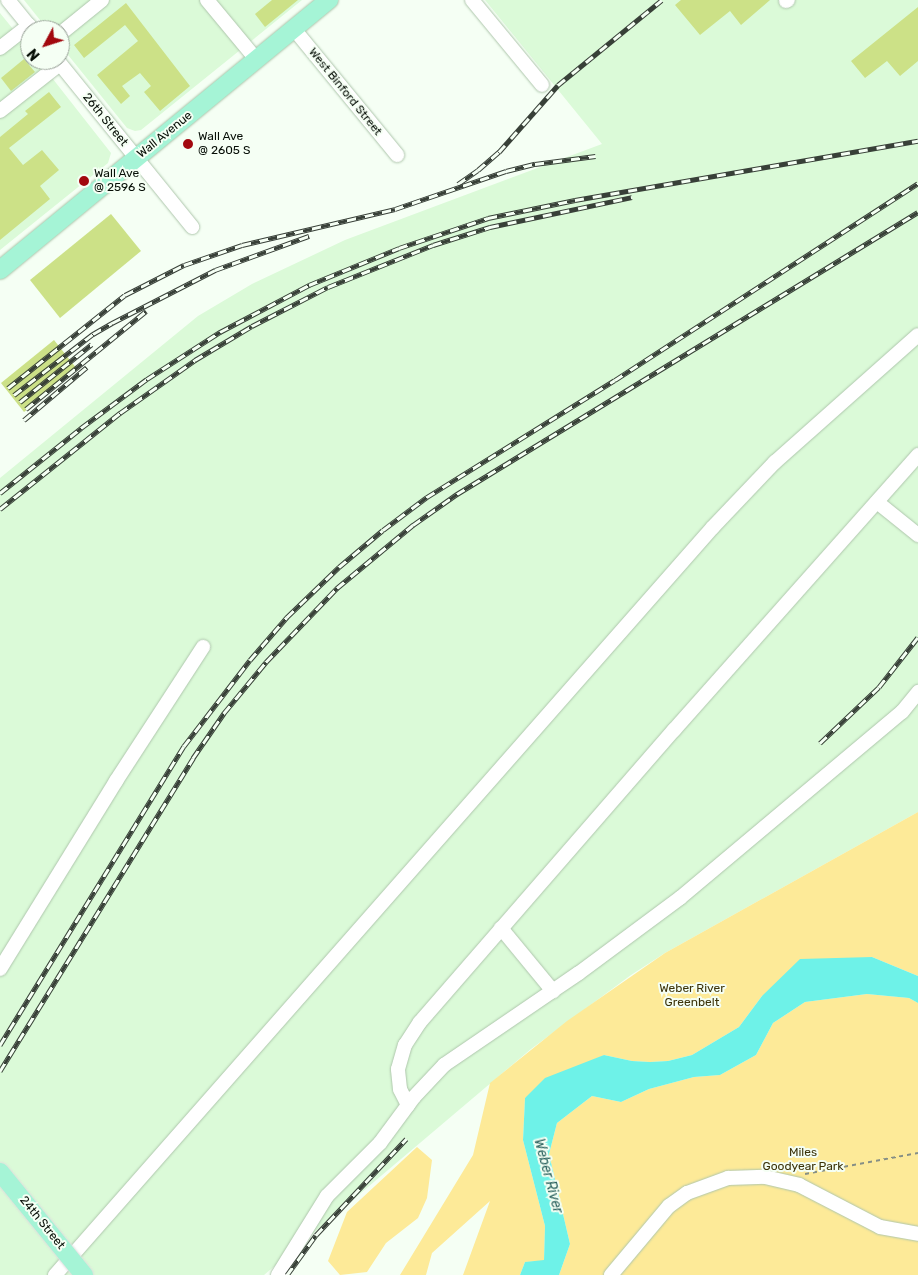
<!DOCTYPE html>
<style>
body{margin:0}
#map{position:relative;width:918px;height:1275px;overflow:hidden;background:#f5fff4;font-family:Rubik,sans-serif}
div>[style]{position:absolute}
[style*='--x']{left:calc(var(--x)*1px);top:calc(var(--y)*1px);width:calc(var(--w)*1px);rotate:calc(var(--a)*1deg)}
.built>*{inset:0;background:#dbfad8}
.green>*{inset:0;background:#fdea98}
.water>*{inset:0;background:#6ef2e8}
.building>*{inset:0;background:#cce187}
.path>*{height:2px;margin-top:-1px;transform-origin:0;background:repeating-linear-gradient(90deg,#868f85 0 4px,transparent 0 8px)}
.roads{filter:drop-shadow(0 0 1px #aec6ac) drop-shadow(0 0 1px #aec6ac)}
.minor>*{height:14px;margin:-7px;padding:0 7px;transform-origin:7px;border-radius:7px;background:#fff}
.major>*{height:18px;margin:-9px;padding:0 9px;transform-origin:9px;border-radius:9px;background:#a5f4d6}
.rail>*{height:5px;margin-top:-2.5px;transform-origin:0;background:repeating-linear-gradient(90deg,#f5fff4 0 9px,#384038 0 18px);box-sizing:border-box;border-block:1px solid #384038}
.bridges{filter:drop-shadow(0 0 1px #dcdddc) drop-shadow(0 0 1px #dcdddc)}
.major-bridge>*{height:18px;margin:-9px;padding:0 9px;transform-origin:9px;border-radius:9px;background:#a5f4d6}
.dots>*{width:14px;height:14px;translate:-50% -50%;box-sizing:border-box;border:2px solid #f5fff4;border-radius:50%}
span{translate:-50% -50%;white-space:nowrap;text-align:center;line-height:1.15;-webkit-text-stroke:4px #f5fff4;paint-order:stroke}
.street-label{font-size:12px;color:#070f07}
.poi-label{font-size:12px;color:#070f07}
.left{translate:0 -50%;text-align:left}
.park-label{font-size:12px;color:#3b3208}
.water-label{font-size:14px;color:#2a625e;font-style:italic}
.north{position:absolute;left:20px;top:20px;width:50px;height:50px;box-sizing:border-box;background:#f5fff4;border:1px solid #969f95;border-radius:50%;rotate:230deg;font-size:14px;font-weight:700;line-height:20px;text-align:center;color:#070f07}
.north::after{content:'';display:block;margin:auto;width:18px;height:22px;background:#a2080e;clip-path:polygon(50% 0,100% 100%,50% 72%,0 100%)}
</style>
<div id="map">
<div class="built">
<i style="clip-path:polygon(24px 0,302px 0,141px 130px,135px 131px,127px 128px,60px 45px,60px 30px,48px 30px)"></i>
<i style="clip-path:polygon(485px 0,918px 0,918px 812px,665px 953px,631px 975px,531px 1049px,264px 1275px,0 1275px,0 478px,198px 316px,252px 284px,345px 240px,602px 144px)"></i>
<i style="clip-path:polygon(0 13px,30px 50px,30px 60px,38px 60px,111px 153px,108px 163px,0 250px)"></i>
</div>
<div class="green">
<i style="clip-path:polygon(918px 812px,918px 976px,872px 957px,762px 996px,739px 1027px,692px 1055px,668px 1061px,650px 1062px,632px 1061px,604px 1055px,525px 1098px,523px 1140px,545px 1226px,544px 1261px,525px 1262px,520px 1275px,463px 1275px,490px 1201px,432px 1253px,426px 1275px,400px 1275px,473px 1155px,490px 1083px,567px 1021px,665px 953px)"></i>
<i style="clip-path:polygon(867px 994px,909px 998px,918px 1003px,918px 1275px,559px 1275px,570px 1244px,549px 1154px,557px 1123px,592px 1096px,621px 1102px,649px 1089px,694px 1077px,720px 1075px,756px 1055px,773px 1023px,805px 1002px)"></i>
<i style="clip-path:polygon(417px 1147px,432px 1160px,427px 1198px,418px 1218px,386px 1243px,367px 1272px,340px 1275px,328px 1261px,347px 1212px)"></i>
</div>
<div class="water">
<i style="clip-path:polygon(872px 957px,918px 976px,918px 1003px,909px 998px,867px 994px,805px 1002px,773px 1023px,756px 1055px,720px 1075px,694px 1077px,649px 1089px,621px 1102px,592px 1096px,557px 1123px,549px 1154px,570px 1244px,559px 1275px,520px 1275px,525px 1262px,544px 1260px,545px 1226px,523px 1140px,525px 1098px,545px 1078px,604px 1055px,632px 1061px,650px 1062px,668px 1061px,692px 1055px,739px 1027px,762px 996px,800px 959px)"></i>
</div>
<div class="building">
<i style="clip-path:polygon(272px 0,298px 0,265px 27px,255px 14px)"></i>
<i style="clip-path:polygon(681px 0,770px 0,741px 25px,730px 11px,700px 35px,675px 5px)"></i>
<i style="clip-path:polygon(126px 3px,190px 86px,160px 111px,144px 92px,151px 86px,140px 73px,122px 86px,130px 96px,121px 104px,97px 75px,138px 41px,125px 25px,84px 58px,74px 45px)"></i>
<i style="clip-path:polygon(918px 7px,918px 61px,900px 76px,887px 61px,865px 78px,851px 61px)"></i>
<i style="clip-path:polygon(24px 59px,35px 72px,11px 91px,1px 78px)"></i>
<i style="clip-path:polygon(49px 92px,61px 107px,9px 148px,23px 165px,42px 150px,59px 170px,40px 186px,50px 199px,0 240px,0 137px,28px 114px,25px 111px)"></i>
<i style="clip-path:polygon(111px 214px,141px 251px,60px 318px,30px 280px)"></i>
<i style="clip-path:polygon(54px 340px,77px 369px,24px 412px,1px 383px)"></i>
</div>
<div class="path">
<i style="--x:805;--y:1174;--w:115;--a:-10.5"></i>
</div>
<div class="roads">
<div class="minor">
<i style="--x:8;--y:0;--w:38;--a:51"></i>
<i style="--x:207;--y:0;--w:77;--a:50.3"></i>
<i style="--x:472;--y:0;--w:110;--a:50.5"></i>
<i style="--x:786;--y:1;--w:2;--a:-27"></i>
<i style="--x:294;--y:29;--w:163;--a:50.7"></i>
<i style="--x:60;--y:34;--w:54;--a:-39"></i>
<i style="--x:0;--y:48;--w:37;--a:-38"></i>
<i style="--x:57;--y:60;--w:215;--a:51"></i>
<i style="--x:0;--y:111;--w:76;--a:-38.1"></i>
<i style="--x:877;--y:502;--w:53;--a:38.8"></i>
<i style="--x:501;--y:928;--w:82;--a:50.5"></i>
<i style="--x:0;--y:969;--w:221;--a:-58.3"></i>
<i style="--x:116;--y:781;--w:160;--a:-57"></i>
<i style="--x:408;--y:1105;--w:18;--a:-117"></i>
<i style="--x:400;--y:1089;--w:20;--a:-96"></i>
<i style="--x:398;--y:1069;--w:25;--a:-74"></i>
<i style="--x:405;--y:1045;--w:27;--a:-57"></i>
<i style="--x:420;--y:1022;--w:387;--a:-49"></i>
<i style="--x:674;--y:730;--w:368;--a:-48.4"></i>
<i style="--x:55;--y:1275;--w:996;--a:-48.66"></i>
<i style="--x:713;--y:527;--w:90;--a:-46.4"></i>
<i style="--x:775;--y:462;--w:191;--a:-41.6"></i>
<i style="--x:278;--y:1275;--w:93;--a:-58.2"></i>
<i style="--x:327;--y:1196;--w:75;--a:-45"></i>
<i style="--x:380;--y:1143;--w:57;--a:-53.5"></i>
<i style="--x:414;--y:1097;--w:44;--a:-46.8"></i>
<i style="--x:444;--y:1065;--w:163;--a:-34.3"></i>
<i style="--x:579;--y:973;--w:126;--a:-36.6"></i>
<i style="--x:680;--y:898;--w:290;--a:-40"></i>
<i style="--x:902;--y:712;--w:26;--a:-51"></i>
<i style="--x:611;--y:1275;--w:90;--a:-50"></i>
<i style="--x:669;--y:1206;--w:22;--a:-36"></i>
<i style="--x:687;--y:1193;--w:44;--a:-20.1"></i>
<i style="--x:728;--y:1178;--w:37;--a:-2"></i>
<i style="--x:765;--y:1177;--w:35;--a:13"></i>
<i style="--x:799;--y:1185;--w:91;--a:27.4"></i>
<i style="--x:880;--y:1227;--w:39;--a:10"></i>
</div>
<div class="major">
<i style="--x:0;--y:270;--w:426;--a:-39.4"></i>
</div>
</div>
<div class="rail">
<i style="--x:458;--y:184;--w:24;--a:-35"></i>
<i style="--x:478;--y:170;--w:28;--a:-41"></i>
<i style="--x:499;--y:152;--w:89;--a:-48.6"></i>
<i style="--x:558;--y:85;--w:134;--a:-39.3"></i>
<i style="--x:8;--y:388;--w:149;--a:-38.5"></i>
<i style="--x:125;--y:295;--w:66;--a:-27"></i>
<i style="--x:184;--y:265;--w:61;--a:-19"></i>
<i style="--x:242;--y:245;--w:157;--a:-13.2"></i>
<i style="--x:395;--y:209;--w:117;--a:-18.9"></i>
<i style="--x:506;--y:171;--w:30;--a:-14"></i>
<i style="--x:535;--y:164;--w:61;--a:-7.6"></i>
<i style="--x:14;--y:395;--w:100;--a:-37.7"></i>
<i style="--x:93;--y:334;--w:22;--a:-30"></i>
<i style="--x:112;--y:323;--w:116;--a:-27.2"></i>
<i style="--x:215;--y:270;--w:100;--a:-19.9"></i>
<i style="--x:20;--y:402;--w:92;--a:-38.9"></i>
<i style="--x:26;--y:409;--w:155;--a:-39.2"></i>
<i style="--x:24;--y:420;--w:82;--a:-40.1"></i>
<i style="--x:0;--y:493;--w:104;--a:-38.7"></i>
<i style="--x:81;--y:428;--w:82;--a:-36.6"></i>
<i style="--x:147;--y:379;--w:87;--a:-32.8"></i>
<i style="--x:220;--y:332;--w:101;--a:-27.8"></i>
<i style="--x:309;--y:285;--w:97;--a:-22.3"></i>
<i style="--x:399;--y:248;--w:94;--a:-18.6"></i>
<i style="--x:488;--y:218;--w:89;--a:-11.7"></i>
<i style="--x:575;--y:200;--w:348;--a:-9.8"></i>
<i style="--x:0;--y:509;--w:154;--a:-38.7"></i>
<i style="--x:120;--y:413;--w:92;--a:-35.2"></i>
<i style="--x:195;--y:360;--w:66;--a:-30.8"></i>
<i style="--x:252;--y:326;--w:85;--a:-27.2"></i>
<i style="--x:328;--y:287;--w:113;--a:-21.8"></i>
<i style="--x:433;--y:245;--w:60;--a:-17.5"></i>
<i style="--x:490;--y:227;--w:145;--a:-11.9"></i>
<i style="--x:820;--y:743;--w:81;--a:-43.5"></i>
<i style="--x:879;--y:687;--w:63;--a:-52"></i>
<i style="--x:0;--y:1045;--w:351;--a:-58.4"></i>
<i style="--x:184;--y:746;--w:108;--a:-52.5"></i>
<i style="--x:250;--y:660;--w:57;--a:-49.3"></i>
<i style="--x:287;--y:617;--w:72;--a:-43.9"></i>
<i style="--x:339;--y:567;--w:57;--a:-40.1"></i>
<i style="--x:383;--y:530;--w:55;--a:-36.9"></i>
<i style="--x:427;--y:497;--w:221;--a:-31.9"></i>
<i style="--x:615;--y:380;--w:361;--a:-33"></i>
<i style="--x:0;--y:1071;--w:368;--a:-58.3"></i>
<i style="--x:193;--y:758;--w:55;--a:-55.4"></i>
<i style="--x:224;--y:713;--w:66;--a:-50.5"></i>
<i style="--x:266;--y:662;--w:103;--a:-46.2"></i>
<i style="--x:337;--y:588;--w:99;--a:-39.7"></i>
<i style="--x:413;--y:525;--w:54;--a:-35.2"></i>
<i style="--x:457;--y:494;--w:540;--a:-31.45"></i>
<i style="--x:287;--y:1275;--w:49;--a:-54.1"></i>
<i style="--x:316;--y:1235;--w:132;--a:-46.8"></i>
</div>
<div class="bridges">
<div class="major-bridge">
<i style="--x:0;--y:1172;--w:133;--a:50.8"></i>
</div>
</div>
<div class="dots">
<i style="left:188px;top:144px;background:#a2080e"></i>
<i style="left:84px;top:181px;background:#a2080e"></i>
</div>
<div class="street-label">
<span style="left:345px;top:92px;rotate:51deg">West Binford Street</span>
<span style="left:105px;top:120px;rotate:51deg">26th Street</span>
<span style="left:165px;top:135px;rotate:-39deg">Wall Avenue</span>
<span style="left:42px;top:1223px;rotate:51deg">24th Street</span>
</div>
<div class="poi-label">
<span class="left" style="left:198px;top:144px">Wall Ave<br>@ 2605 S</span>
<span class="left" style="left:94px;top:181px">Wall Ave<br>@ 2596 S</span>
</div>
<div class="park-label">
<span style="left:692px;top:996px">Weber River<br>Greenbelt</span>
<span style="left:803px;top:1160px">Miles<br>Goodyear Park</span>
</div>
<div class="water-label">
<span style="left:548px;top:1176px;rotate:75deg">Weber River</span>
</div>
<div class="north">N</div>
</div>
